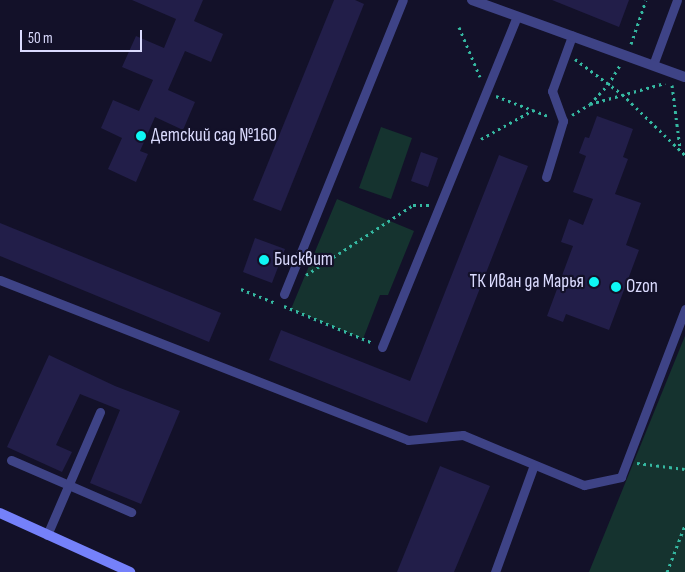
<!DOCTYPE html>
<meta charset="utf-8">
<style>
body{margin:0}
#map{position:relative;width:685px;height:572px;overflow:hidden;background:#131129;font-family:"Sofia Sans Condensed",sans-serif}
div>[style]{position:absolute}
[style*='--x']{left:calc(var(--x)*1px);top:calc(var(--y)*1px);width:calc(var(--w)*1px);rotate:calc(var(--a)*1deg)}
.green>*{inset:0;background:#15332f}
.building>*{inset:0;background:#221e49}
.path>*{height:3px;margin-top:-1.5px;transform-origin:0;background:repeating-linear-gradient(90deg,#35b8a1 0 2.5px,transparent 0 6.5px)}
.service>*{height:9px;margin:-4.5px;padding:0 4.5px;transform-origin:4.5px;border-radius:4.5px;background:#3e4386}
.minor>*{height:10px;margin:-5px;padding:0 5px;transform-origin:5px;border-radius:5px;background:#3e4386}
.secondary>*{height:10px;margin:-5px;padding:0 5px;transform-origin:5px;border-radius:5px;background:#7581fa}
.dots>*{width:14px;height:14px;translate:-50% -50%;box-sizing:border-box;border:2px solid #131129;border-radius:50%}
span{translate:-50% -50%;white-space:nowrap;text-align:center;line-height:1.15;-webkit-text-stroke:4.5px #131129;paint-order:stroke}
.poi-label{font-size:19px;color:#dbdbfe}
.left{translate:0 -50%;text-align:left}
.right{translate:-100% -50%;text-align:right}
.scale{position:absolute;left:20px;top:30px;width:122px;height:22px;box-sizing:border-box;border:2px solid #dbdbfe;border-top:0;padding-left:6px;font-size:15px;line-height:18px;white-space:nowrap;color:#dbdbfe;-webkit-text-stroke:4px #131129;paint-order:stroke}
</style>
<div id="map">
<div class="green">
<i style="clip-path:polygon(381px 127px,412px 138px,391px 199px,359px 188px)"></i>
<i style="clip-path:polygon(337px 199px,414px 231px,388px 295px,380px 295px,363px 339px,291px 309px)"></i>
<i style="clip-path:polygon(685px 336px,685px 572px,589px 572px)"></i>
</div>
<div class="building">
<i style="clip-path:polygon(132px 0,203px 0,194px 21px,223px 34px,211px 62px,185px 51px,168px 90px,195px 102px,183px 130px,155px 117px,140px 151px,148px 154px,136px 182px,108px 169px,122px 138px,101px 128px,113px 100px,139px 111px,153px 80px,122px 67px,136px 36px,164px 48px,176px 19px)"></i>
<i style="clip-path:polygon(334px 0,355px 0,364px 4px,281px 211px,253px 200px)"></i>
<i style="clip-path:polygon(552px 0,629px 0,619px 27px)"></i>
<i style="clip-path:polygon(597px 116px,633px 129px,623px 157px,628px 159px,615px 194px,641px 203px,626px 245px,639px 250px,609px 330px,566px 314px,563px 322px,547px 316px,573px 246px,561px 242px,569px 219px,583px 225px,593px 199px,573px 192px,586px 156px,579px 153px,585px 137px,589px 138px)"></i>
<i style="clip-path:polygon(421px 152px,438px 158px,428px 187px,411px 181px)"></i>
<i style="clip-path:polygon(499px 155px,528px 166px,427px 423px,269px 360px,281px 330px,410px 381px)"></i>
<i style="clip-path:polygon(0 223px,221px 313px,209px 342px,0 256px)"></i>
<i style="clip-path:polygon(255px 238px,285px 249px,272px 283px,243px 272px)"></i>
<i style="clip-path:polygon(49px 355px,115px 386px,180px 411px,141px 504px,90px 483px,120px 410px,80px 394px,56px 445px,72px 452px,62px 472px,7px 447px)"></i>
<i style="clip-path:polygon(440px 466px,490px 486px,454px 572px,397px 572px)"></i>
</div>
<div class="path">
<i style="--x:459;--y:27;--w:54;--a:67.2"></i>
<i style="--x:631;--y:44;--w:46;--a:-71.2"></i>
<i style="--x:575;--y:59;--w:59;--a:36.7"></i>
<i style="--x:622;--y:94;--w:88;--a:44.1"></i>
<i style="--x:672;--y:85;--w:64;--a:82.8"></i>
<i style="--x:496;--y:96;--w:56;--a:21"></i>
<i style="--x:590;--y:104;--w:26;--a:-47"></i>
<i style="--x:608;--y:85;--w:23;--a:-59"></i>
<i style="--x:572;--y:115;--w:21;--a:-31"></i>
<i style="--x:590;--y:104;--w:78;--a:-15.6"></i>
<i style="--x:481;--y:139;--w:60;--a:-29.1"></i>
<i style="--x:306;--y:275;--w:128;--a:-33.2"></i>
<i style="--x:413;--y:205;--w:16;--a:0"></i>
<i style="--x:241;--y:289;--w:38;--a:22"></i>
<i style="--x:284;--y:306;--w:96;--a:22.6"></i>
<i style="--x:637;--y:463;--w:48;--a:7.1"></i>
<i style="--x:667;--y:572;--w:50;--a:-69"></i>
</div>
<div class="service">
<i style="--x:653;--y:65;--w:69;--a:-69.7"></i>
<i style="--x:546;--y:177;--w:59;--a:-73.1"></i>
<i style="--x:563;--y:121;--w:32;--a:-110"></i>
<i style="--x:552;--y:91;--w:59;--a:-70"></i>
<i style="--x:0;--y:280;--w:438;--a:21.4"></i>
<i style="--x:408;--y:440;--w:55;--a:-5.2"></i>
<i style="--x:463;--y:435;--w:131;--a:22.5"></i>
<i style="--x:584;--y:485;--w:38;--a:-12"></i>
<i style="--x:621;--y:477;--w:180;--a:-69.1"></i>
<i style="--x:284;--y:294;--w:317;--a:-68"></i>
<i style="--x:382;--y:347;--w:357;--a:-67.8"></i>
<i style="--x:11;--y:460;--w:131;--a:23.4"></i>
<i style="--x:47;--y:535;--w:134;--a:-66.7"></i>
<i style="--x:495;--y:572;--w:114;--a:-70"></i>
</div>
<div class="minor">
<i style="--x:472;--y:0;--w:226;--a:19.9"></i>
</div>
<div class="secondary">
<i style="--x:0;--y:513;--w:143;--a:24.4"></i>
</div>
<div class="dots">
<i style="left:141px;top:136px;background:#0ef7f4"></i>
<i style="left:264px;top:260px;background:#0ef7f4"></i>
<i style="left:594px;top:282px;background:#0ef7f4"></i>
<i style="left:616px;top:287px;background:#0ef7f4"></i>
</div>
<div class="poi-label">
<span class="left" style="left:151px;top:136px">Детский сад №160</span>
<span class="left" style="left:274px;top:260px">Бисквит</span>
<span class="right" style="left:584px;top:282px">ТК Иван да Марья</span>
<span class="left" style="left:626px;top:287px">Ozon</span>
</div>
<div class="scale">50 m</div>
</div>
